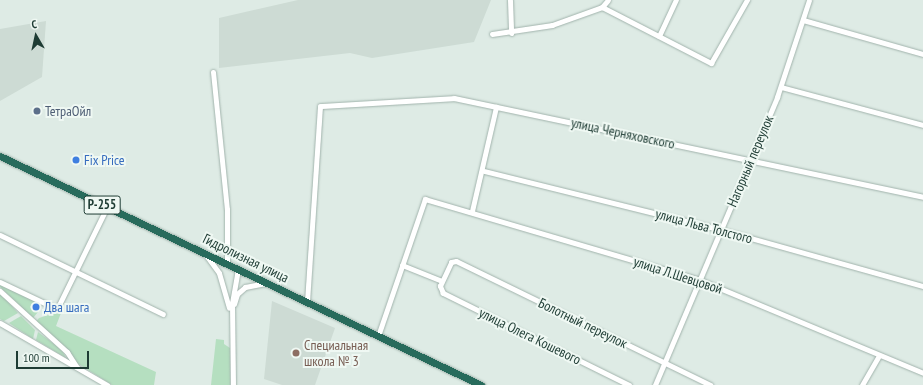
<!DOCTYPE html>
<meta charset="utf-8">
<style>
body{margin:0}
#map{position:relative;width:923px;height:385px;overflow:hidden;background:#deebe5;font-family:"PT Sans Narrow",sans-serif}
div>[style]{position:absolute}
[style*='--x']{left:calc(var(--x)*1px);top:calc(var(--y)*1px);width:calc(var(--w)*1px);rotate:calc(var(--a)*1deg)}
.built>*{inset:0;background:#cddbd4}
.green>*{inset:0;background:#b5dfc0}
.roads{filter:drop-shadow(0 0 1px #a1b3ac) drop-shadow(0 0 1px #a1b3ac)}
.minor>*{height:5px;margin:-2.5px;padding:0 2.5px;transform-origin:2.5px;border-radius:2.5px;background:#fff}
.highway>*{height:7px;margin:-3.5px;padding:0 3.5px;transform-origin:3.5px;border-radius:3.5px;background:#286b5c}
.dots>*{width:11px;height:11px;translate:-50% -50%;box-sizing:border-box;border:2px solid #eff8f3;border-radius:50%}
span{translate:-50% -50%;white-space:nowrap;text-align:center;line-height:1.15;-webkit-text-stroke:4px #eff8f3;paint-order:stroke}
.shield-label span{padding:1px 3px;background:#eff8f3;border:1px solid;border-radius:3px;-webkit-text-stroke-width:0}
.shield-label{font-size:13px;color:#1e3c34;font-weight:700}
.service-label{font-size:14px;color:#4e5e75}
.left{translate:0 -50%;text-align:left}
.street-label{font-size:14px;color:#1e3c34}
.shop-label{font-size:14px;color:#366cbe}
.education-label{font-size:14px;color:#785e54}
.north{position:absolute;left:16px;top:16px;width:40px;height:40px;-webkit-text-stroke:3px #eff8f3;paint-order:stroke;rotate:351deg;font-size:11px;font-weight:700;line-height:16px;text-align:center;color:#1e3c34}
.north::after{content:'';display:block;margin:auto;width:14px;height:18px;background:#1e3c34;clip-path:polygon(50% 0,100% 100%,50% 72%,0 100%)}
.scale{position:absolute;left:16px;top:351px;width:73px;height:18px;box-sizing:border-box;border:2px solid #1e3c34;border-top:0;padding-left:5px;font-size:12px;line-height:14px;white-space:nowrap;color:#1e3c34;-webkit-text-stroke:3px #eff8f3;paint-order:stroke}
</style>
<div id="map">
<div class="built">
<i style="clip-path:polygon(298px 0,491px 0,474px 42px,372px 58px,350px 53px,219px 68px,219px 18px)"></i>
<i style="clip-path:polygon(46px 21px,42px 77px,0 101px,0 29px)"></i>
<i style="clip-path:polygon(272px 301px,335px 328px,315px 385px,282px 385px,264px 379px)"></i>
</div>
<div class="green">
<i style="clip-path:polygon(0 283px,37px 301px,30px 307px,38px 312px,33px 318px,0 287px)"></i>
<i style="clip-path:polygon(0 293px,18px 313px,4px 321px,0 319px)"></i>
<i style="clip-path:polygon(58px 312px,61px 313px,56px 326px,156px 372px,154px 385px,112px 385px,77px 363px,35px 323px,39px 318px)"></i>
<i style="clip-path:polygon(21px 316px,35px 330px,33px 339px,9px 323px)"></i>
<i style="clip-path:polygon(38px 332px,62px 350px,66px 358px,36px 340px)"></i>
<i style="clip-path:polygon(216px 339px,224px 340px,224px 344px,230px 348px,230px 385px,211px 385px)"></i>
</div>
<div class="roads">
<div class="minor">
<i style="--x:510;--y:0;--w:33;--a:88"></i>
<i style="--x:602;--y:7;--w:123;--a:27.2"></i>
<i style="--x:711;--y:63;--w:73;--a:-60.3"></i>
<i style="--x:803;--y:20;--w:125;--a:15.8"></i>
<i style="--x:492;--y:34;--w:61;--a:-8.5"></i>
<i style="--x:552;--y:25;--w:53;--a:-19.8"></i>
<i style="--x:602;--y:7;--w:9;--a:-49"></i>
<i style="--x:659;--y:36;--w:40;--a:-65"></i>
<i style="--x:213;--y:72;--w:138;--a:84.2"></i>
<i style="--x:227;--y:209;--w:55;--a:90"></i>
<i style="--x:781;--y:87;--w:147;--a:15"></i>
<i style="--x:484;--y:171;--w:245;--a:13.9"></i>
<i style="--x:722;--y:230;--w:209;--a:15.6"></i>
<i style="--x:472;--y:211;--w:107;--a:-77"></i>
<i style="--x:0;--y:235;--w:181;--a:25.9"></i>
<i style="--x:206;--y:255;--w:22;--a:54"></i>
<i style="--x:219;--y:273;--w:36;--a:74"></i>
<i style="--x:402;--y:265;--w:43;--a:21.8"></i>
<i style="--x:0;--y:282;--w:63;--a:25.3"></i>
<i style="--x:57;--y:309;--w:114;--a:-63.9"></i>
<i style="--x:0;--y:291;--w:91;--a:42.3"></i>
<i style="--x:67;--y:352;--w:17;--a:57"></i>
<i style="--x:307;--y:302;--w:196;--a:-86.2"></i>
<i style="--x:320;--y:106;--w:134;--a:-3.4"></i>
<i style="--x:454;--y:98;--w:479;--a:11.9"></i>
<i style="--x:234;--y:304;--w:10;--a:-73"></i>
<i style="--x:237;--y:294;--w:11;--a:-41"></i>
<i style="--x:245;--y:287;--w:21;--a:-11"></i>
<i style="--x:0;--y:323;--w:124;--a:30.1"></i>
<i style="--x:378;--y:336;--w:145;--a:-71.1"></i>
<i style="--x:425;--y:199;--w:287;--a:16.4"></i>
<i style="--x:700;--y:280;--w:242;--a:22.6"></i>
<i style="--x:233;--y:385;--w:82;--a:-90.7"></i>
<i style="--x:232;--y:303;--w:34;--a:-80"></i>
<i style="--x:629;--y:385;--w:208;--a:-153.7"></i>
<i style="--x:443;--y:293;--w:8;--a:-113"></i>
<i style="--x:440;--y:286;--w:26;--a:-65"></i>
<i style="--x:451;--y:262;--w:5;--a:-11"></i>
<i style="--x:456;--y:261;--w:283;--a:26"></i>
<i style="--x:655;--y:385;--w:313;--a:-67"></i>
<i style="--x:777;--y:97;--w:102;--a:-71.7"></i>
<i style="--x:862;--y:385;--w:34;--a:-60"></i>
</div>
<div class="highway">
<i style="--x:0;--y:156;--w:533;--a:25.46"></i>
</div>
</div>
<div class="dots">
<i style="left:37px;top:111px;background:#5c6f8a"></i>
<i style="left:76px;top:160px;background:#3f7fe0"></i>
<i style="left:36px;top:307px;background:#3f7fe0"></i>
<i style="left:296px;top:353px;background:#8d6e63"></i>
</div>
<div class="shield-label">
<span style="left:102px;top:205px">Р-255</span>
</div>
<div class="service-label">
<span class="left" style="left:45px;top:111px">ТетраОйл</span>
</div>
<div class="street-label">
<span style="left:623px;top:133px;rotate:12deg">улица Черняховского</span>
<span style="left:750px;top:161px;rotate:-67deg">Нагорный переулок</span>
<span style="left:704px;top:226px;rotate:15deg">улица Льва Толстого</span>
<span style="left:246px;top:258px;rotate:26deg">Гидролизная улица</span>
<span style="left:678px;top:275px;rotate:18deg">улица Л.Шевцовой</span>
<span style="left:583px;top:323px;rotate:26deg">Болотный переулок</span>
<span style="left:530px;top:336px;rotate:26deg">улица Олега Кошевого</span>
</div>
<div class="shop-label">
<span class="left" style="left:84px;top:160px">Fix Price</span>
<span class="left" style="left:44px;top:307px">Два шага</span>
</div>
<div class="education-label">
<span class="left" style="left:304px;top:353px">Специальная<br>школа № 3</span>
</div>
<div class="north">С</div>
<div class="scale">100 m</div>
</div>
